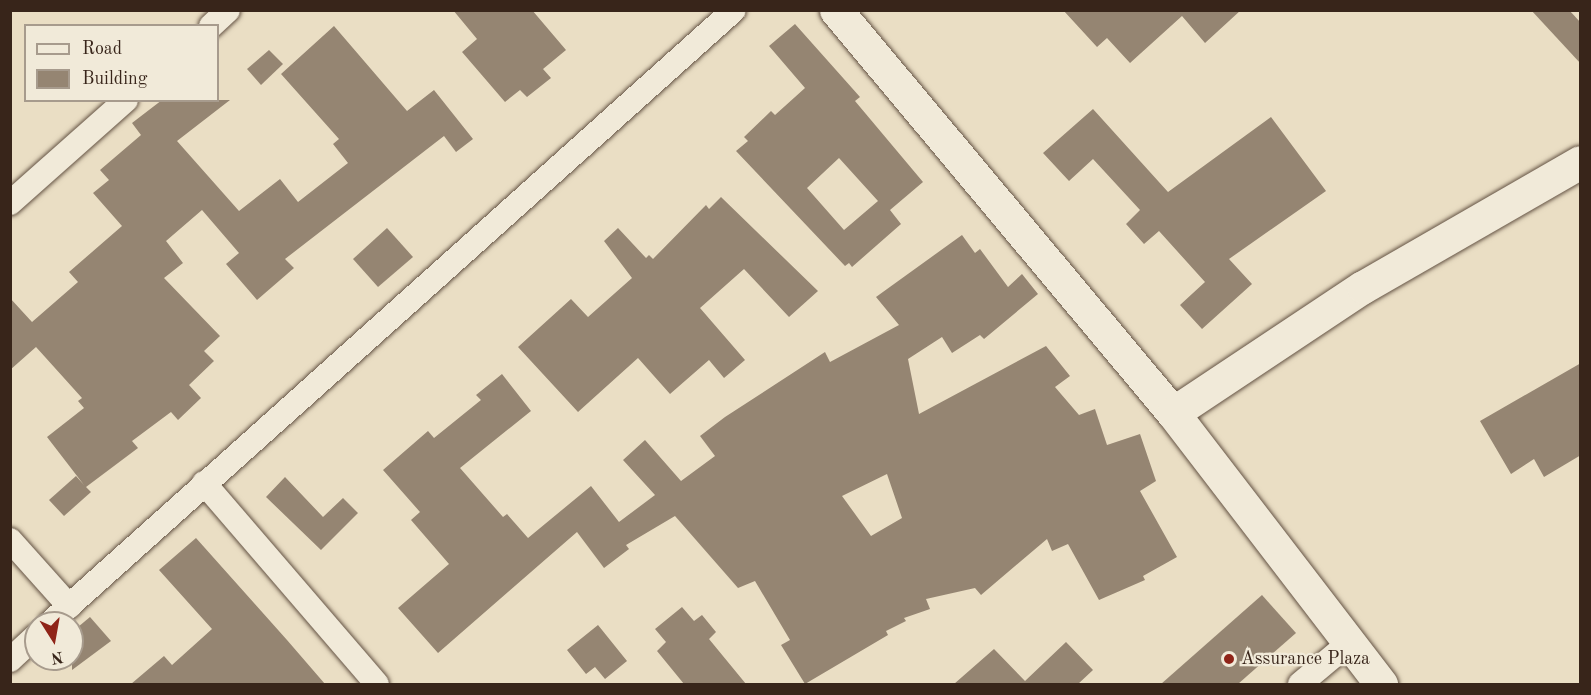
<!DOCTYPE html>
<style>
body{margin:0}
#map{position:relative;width:1591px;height:695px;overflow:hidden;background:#eadec4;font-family:"Old Standard TT",serif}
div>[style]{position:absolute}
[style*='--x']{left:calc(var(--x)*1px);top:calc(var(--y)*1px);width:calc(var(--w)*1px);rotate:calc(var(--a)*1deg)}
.building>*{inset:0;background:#958572}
.roads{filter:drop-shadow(0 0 2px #645344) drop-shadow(0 0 2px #645344)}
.street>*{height:24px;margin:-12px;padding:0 12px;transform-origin:12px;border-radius:12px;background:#f1ead9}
.secondary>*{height:33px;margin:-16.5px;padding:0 16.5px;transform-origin:16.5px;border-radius:16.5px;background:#f1ead9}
.dots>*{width:16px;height:16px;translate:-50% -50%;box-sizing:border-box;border:3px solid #f1ead9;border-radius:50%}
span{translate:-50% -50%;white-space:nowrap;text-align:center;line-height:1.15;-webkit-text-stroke:4.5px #f1ead9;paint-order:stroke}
.poi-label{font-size:18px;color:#38251a}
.left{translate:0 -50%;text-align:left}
.frame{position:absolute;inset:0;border:12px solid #38251a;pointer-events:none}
.legend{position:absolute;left:24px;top:24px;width:195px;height:78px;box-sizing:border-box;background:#f1ead9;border:2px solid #a79b8d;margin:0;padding:8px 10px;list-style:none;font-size:18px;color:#38251a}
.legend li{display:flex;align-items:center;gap:12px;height:30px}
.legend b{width:30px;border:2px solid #a79b8d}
.north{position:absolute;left:24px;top:611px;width:60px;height:60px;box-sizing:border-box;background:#f1ead9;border:2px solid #a79b8d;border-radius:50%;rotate:169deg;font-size:16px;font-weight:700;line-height:24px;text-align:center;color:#38251a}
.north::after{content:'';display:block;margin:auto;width:21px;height:27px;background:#8f2418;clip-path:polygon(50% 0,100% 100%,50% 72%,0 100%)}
</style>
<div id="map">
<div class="building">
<i style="clip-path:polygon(453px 10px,532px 10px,566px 50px,543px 69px,551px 78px,527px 97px,520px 90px,505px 102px,462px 52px,477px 39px)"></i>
<i style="clip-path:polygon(1063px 10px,1241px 10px,1205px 43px,1182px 16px,1130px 63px,1107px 38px,1097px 47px)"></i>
<i style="clip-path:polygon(1531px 10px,1569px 10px,1581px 23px,1581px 64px)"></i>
<i style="clip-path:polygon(evenodd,795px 24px,860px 97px,855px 101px,923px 182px,890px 210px,901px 224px,852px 267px,849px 263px,845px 266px,736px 151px,748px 141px,744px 137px,771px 111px,775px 115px,805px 88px,769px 46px,795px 24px,839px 158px,878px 201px,844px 230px,807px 188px,839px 158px)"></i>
<i style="clip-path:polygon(334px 26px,407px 111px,434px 90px,473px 139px,456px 152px,444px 136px,285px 259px,294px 268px,257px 300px,226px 264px,239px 253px,202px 210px,166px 241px,183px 263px,164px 278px,220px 336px,204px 351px,214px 361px,189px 385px,201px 398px,178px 420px,171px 412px,132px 441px,138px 448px,86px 487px,91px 492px,64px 516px,49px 500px,76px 476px,84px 485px,47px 437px,84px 408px,78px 401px,82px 398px,36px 347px,10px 370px,10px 298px,32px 322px,78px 282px,69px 272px,122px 226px,93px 193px,109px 180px,100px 170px,141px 135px,132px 123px,162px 100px,230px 100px,177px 141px,239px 211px,280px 179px,298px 202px,348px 163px,333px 144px,339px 139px,281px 74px)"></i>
<i style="clip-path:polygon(269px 50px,283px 64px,261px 85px,247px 69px)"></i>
<i style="clip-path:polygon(1093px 109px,1168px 192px,1271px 117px,1326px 191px,1229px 259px,1252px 284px,1202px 329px,1180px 305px,1205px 282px,1159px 231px,1144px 244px,1126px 224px,1140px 210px,1093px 159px,1069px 181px,1043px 153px)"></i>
<i style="clip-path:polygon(721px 197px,818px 291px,789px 317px,744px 269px,700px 308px,745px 360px,724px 378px,709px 360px,670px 394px,638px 358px,578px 412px,518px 347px,571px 299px,588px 317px,632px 278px,604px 241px,618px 228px,646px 258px,649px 255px,653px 259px,706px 205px,709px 209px)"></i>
<i style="clip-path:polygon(387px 228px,413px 257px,378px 287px,353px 259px)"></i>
<i style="clip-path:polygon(evenodd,962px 235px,975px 253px,980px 249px,1008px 287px,1022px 274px,1038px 294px,984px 339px,980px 335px,952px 353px,942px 337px,908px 359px,919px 414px,1046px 346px,1070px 376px,1055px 387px,1079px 415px,1095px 409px,1107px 445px,1140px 434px,1156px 481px,1140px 491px,1177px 557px,1143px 576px,1145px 580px,1099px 600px,1068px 544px,1052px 551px,1047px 539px,981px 595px,975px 588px,926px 599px,930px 609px,904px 618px,906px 621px,886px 631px,888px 635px,805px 684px,781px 645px,790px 640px,755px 581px,738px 588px,675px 516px,626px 545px,629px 549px,604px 568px,577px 532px,438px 653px,398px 608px,449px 564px,411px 520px,420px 512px,383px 470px,428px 431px,434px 438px,481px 400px,476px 395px,502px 374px,531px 411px,460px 468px,503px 517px,507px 514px,528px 538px,591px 486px,619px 522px,655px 495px,623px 460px,645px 440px,681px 481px,715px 456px,700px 436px,725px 417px,825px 352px,830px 362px,899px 325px,876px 297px,962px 235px,887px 474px,902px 518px,871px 536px,842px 496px,887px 474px)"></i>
<i style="clip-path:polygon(1581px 363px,1581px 455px,1544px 477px,1534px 459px,1511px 474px,1480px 421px)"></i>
<i style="clip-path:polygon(285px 477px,323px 517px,343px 498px,358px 513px,321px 550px,266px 497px)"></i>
<i style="clip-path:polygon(196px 538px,287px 640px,325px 684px,131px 684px,164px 656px,172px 665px,212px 629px,159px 570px)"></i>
<i style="clip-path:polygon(1262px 595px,1296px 633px,1238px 684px,1161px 684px)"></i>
<i style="clip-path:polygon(682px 607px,694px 621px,702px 615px,716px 632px,709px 639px,746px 684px,684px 684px,657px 651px,666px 642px,655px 629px)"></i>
<i style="clip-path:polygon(90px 617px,111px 641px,72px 670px,72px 632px)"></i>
<i style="clip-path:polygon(598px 625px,627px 661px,605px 679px,595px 667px,586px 674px,567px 650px)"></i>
<i style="clip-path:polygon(1066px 642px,1093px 670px,1078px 684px,954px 684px,994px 649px,1025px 681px)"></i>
</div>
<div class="roads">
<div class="street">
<i style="--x:211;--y:26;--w:23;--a:-43"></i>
<i style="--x:10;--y:203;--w:155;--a:-41.6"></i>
<i style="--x:204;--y:483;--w:265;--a:49.3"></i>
<i style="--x:10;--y:540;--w:89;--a:48.2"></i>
<i style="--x:50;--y:623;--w:918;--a:-41.87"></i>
<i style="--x:10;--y:660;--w:35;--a:-43"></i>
<i style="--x:1300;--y:684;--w:64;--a:-39.9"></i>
</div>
<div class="secondary">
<i style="--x:836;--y:10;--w:525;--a:50.1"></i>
<i style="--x:1173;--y:413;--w:342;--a:52.5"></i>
<i style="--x:1173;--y:413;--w:228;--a:-33.6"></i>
<i style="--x:1363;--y:287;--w:250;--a:-29.9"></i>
</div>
</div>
<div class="dots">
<i style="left:1229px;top:659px;background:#8f2418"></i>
</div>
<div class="poi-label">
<span class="left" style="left:1241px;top:659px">Assurance Plaza</span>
</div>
<div class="frame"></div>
<ul class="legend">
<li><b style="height:8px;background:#f1ead9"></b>Road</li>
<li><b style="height:16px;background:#958572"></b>Building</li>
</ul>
<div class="north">N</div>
</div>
